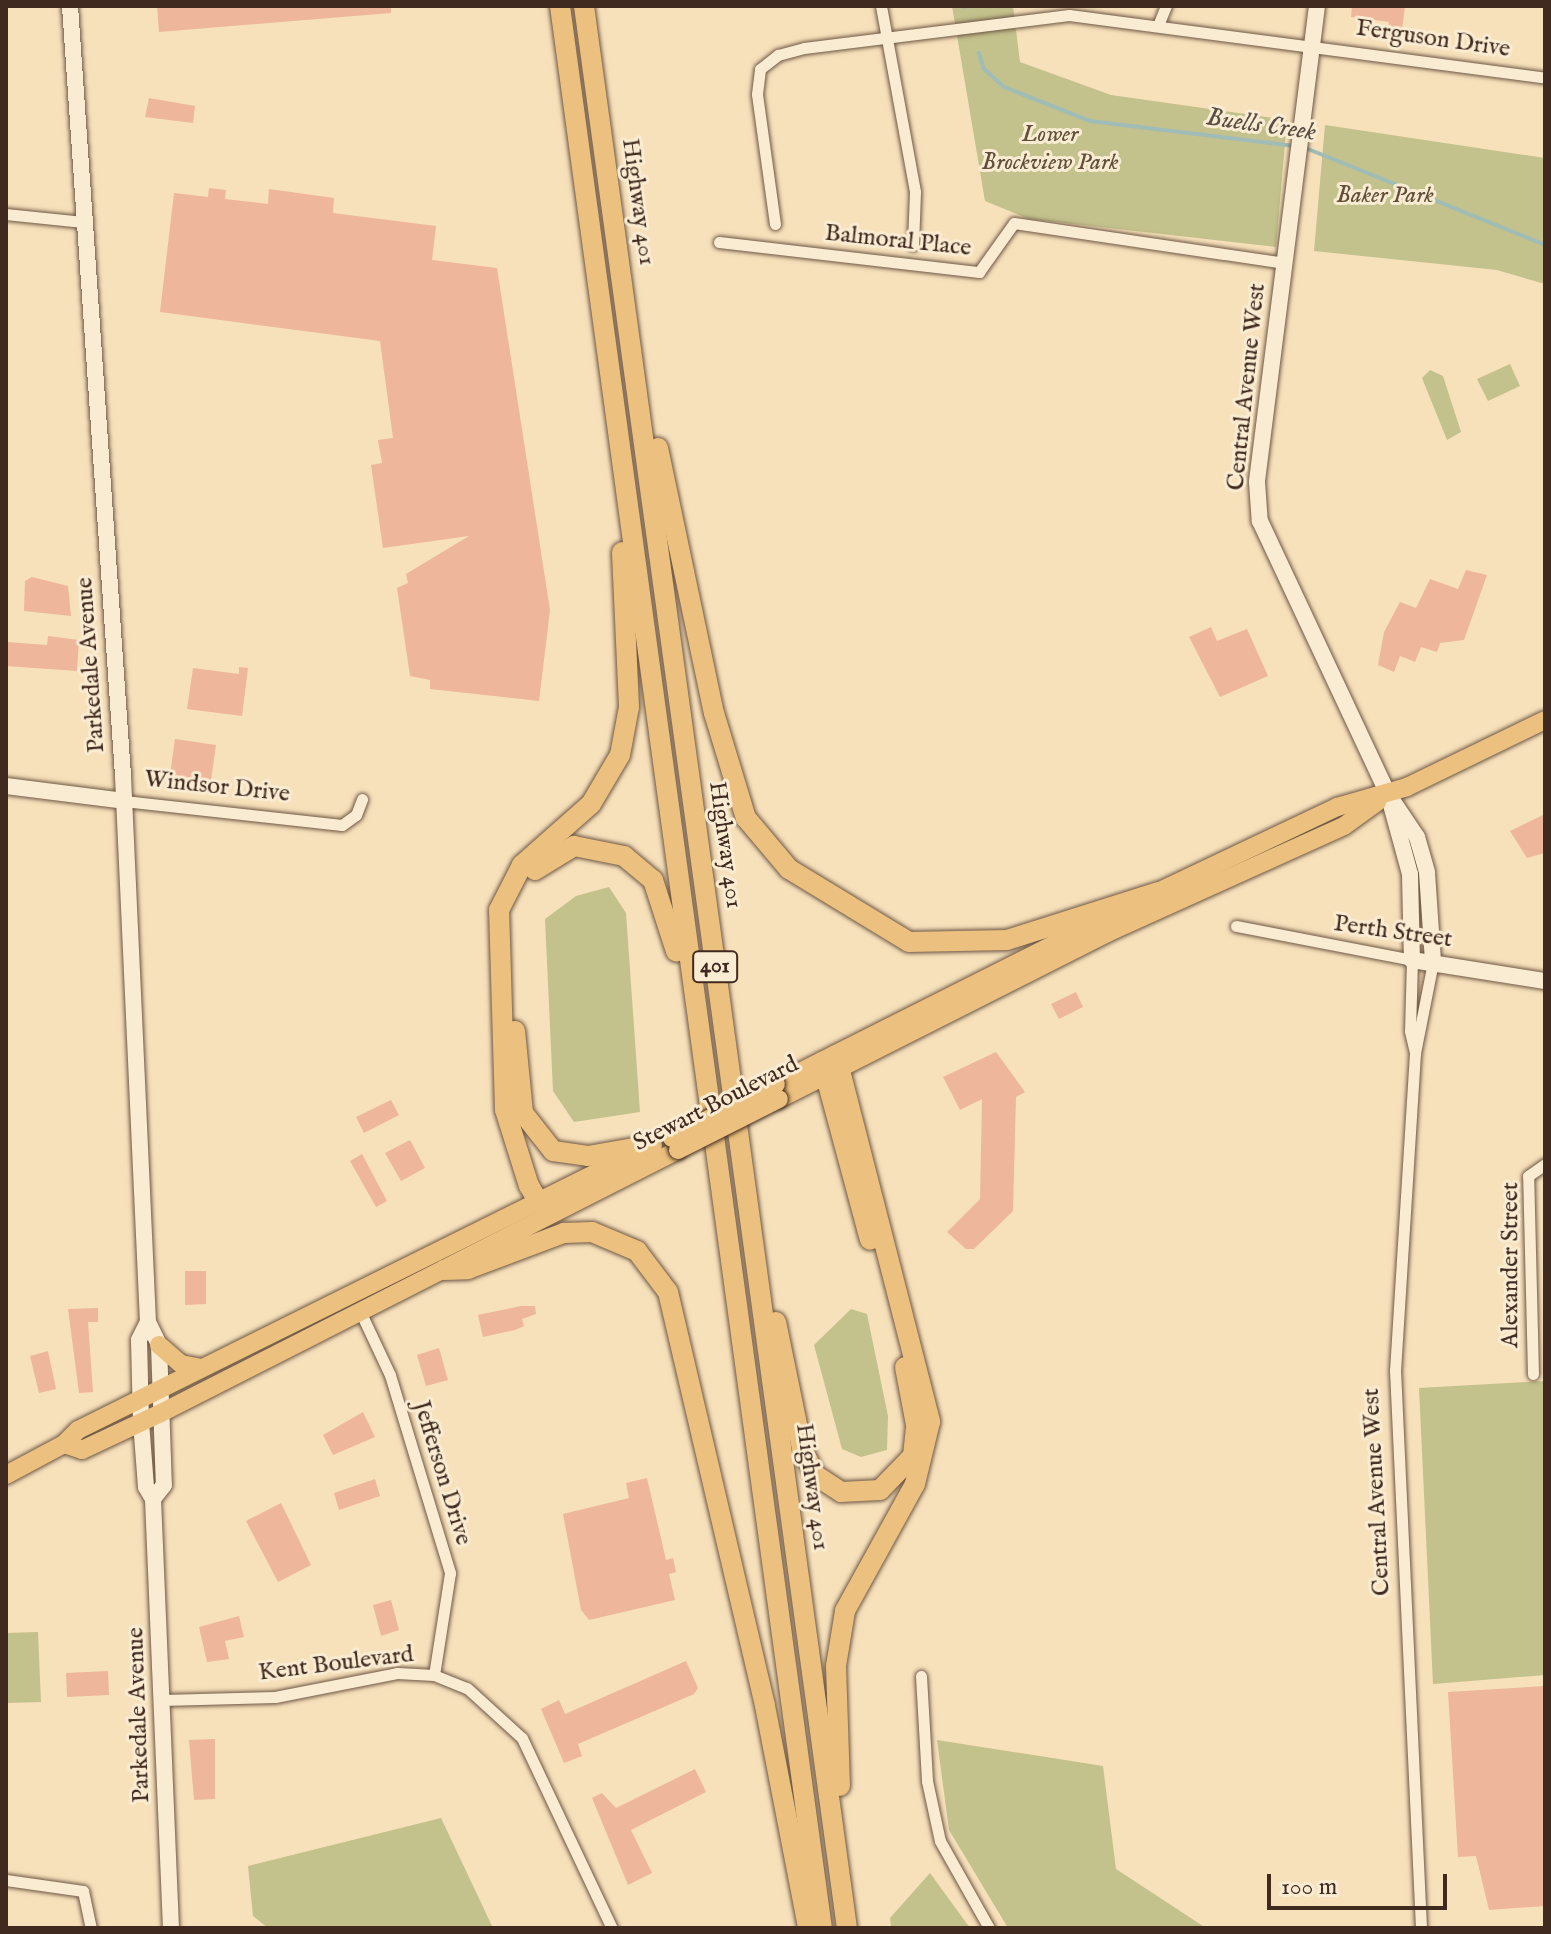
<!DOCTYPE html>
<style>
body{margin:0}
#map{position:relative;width:1551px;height:1934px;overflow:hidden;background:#f7e1bb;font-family:"IM FELL English",serif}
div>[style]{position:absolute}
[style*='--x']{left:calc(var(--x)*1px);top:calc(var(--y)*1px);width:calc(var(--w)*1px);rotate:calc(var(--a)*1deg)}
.green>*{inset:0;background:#c3c18c}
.stream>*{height:4px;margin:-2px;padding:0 2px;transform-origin:2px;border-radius:2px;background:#9fbcb7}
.building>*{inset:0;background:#eeb69a}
.roads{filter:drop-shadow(0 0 2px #6e5745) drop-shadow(0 0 2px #6e5745)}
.street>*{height:11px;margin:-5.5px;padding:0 5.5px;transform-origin:5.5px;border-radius:5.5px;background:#faecd3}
.secondary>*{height:16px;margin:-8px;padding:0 8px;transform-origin:8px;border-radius:8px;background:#faecd3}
.primary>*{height:18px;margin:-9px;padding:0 9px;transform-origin:9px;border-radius:9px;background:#ecc07e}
.highway>*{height:20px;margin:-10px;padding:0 10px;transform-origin:10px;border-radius:10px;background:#ecc07e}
.bridges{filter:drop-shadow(0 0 2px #40291e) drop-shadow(0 0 2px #40291e)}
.primary-bridge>*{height:18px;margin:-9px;padding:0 9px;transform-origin:9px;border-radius:9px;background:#ecc07e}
span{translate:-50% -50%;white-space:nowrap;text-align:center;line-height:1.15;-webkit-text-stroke:6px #faecd3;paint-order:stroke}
.shield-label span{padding:2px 6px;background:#faecd3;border:2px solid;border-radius:6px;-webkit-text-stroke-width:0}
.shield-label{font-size:22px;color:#40291e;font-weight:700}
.street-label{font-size:24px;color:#40291e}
.park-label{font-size:24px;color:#614f3a;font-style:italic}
.water-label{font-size:26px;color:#584e44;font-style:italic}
.frame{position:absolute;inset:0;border:8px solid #40291e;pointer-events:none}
.scale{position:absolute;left:1267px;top:1874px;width:180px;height:36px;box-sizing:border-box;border:4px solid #40291e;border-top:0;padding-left:10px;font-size:24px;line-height:28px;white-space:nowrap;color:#40291e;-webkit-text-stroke:6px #faecd3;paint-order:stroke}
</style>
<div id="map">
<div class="green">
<i style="clip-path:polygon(952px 6px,1013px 6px,1020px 62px,1111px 95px,1287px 120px,1276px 247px,1029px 219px,985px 201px)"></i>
<i style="clip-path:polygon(1325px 125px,1545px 158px,1545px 284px,1497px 270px,1314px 251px)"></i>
<i style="clip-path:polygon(1510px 364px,1520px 386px,1488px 401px,1477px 379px)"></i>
<i style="clip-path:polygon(1430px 370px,1443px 376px,1461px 432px,1447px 440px,1422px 378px)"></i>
<i style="clip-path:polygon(609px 887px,626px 913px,640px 1112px,574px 1122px,553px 1091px,545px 919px,576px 896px)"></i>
<i style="clip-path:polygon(851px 1309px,867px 1314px,888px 1416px,887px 1450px,861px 1457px,842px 1449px,814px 1345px)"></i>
<i style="clip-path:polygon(1545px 1381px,1545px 1675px,1433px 1684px,1419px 1388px)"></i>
<i style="clip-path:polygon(38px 1632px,41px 1702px,8px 1703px,8px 1865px,6px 1633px)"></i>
<i style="clip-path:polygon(937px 1740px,1103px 1766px,1116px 1869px,1206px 1928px,1008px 1928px,949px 1830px)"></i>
<i style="clip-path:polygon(441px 1818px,493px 1928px,268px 1928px,253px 1916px,248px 1866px)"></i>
<i style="clip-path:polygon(930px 1873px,970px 1928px,891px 1928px,890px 1918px)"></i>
</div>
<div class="stream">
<i style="--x:965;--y:6;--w:1;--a:90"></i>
<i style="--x:979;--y:53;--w:17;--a:73"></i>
<i style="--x:984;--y:69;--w:27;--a:42"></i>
<i style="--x:1004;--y:87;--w:92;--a:21.6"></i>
<i style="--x:1090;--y:121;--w:206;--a:7"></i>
<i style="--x:1303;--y:147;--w:261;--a:22"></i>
</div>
<div class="building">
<i style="clip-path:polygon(157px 6px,391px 6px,391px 13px,159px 32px)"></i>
<i style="clip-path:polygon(1352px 6px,1405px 6px,1401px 38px,1387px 36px,1389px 22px,1351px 17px)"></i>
<i style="clip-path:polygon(149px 98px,195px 106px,193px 123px,145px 117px)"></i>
<i style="clip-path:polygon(209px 188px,226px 190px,225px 199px,268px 204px,269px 189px,334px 198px,333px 213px,436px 226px,432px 260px,497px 268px,550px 610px,539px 701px,430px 689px,430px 680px,410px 676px,397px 588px,408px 583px,406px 574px,469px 536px,383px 548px,371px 465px,382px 463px,378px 440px,393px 438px,380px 341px,160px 312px,174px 193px,208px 197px)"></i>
<i style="clip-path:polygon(1466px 570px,1487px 575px,1464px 640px,1440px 643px,1437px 652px,1421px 647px,1415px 662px,1400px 656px,1394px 672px,1378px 665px,1384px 632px,1400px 602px,1416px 608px,1430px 579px,1458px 589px)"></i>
<i style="clip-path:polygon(32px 577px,68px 586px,71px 616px,24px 611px,25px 581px)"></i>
<i style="clip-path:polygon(1211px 627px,1217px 641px,1247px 629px,1268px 676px,1220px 697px,1189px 637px)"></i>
<i style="clip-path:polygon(48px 636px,79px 640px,77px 671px,6px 666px,7px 642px,47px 645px)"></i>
<i style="clip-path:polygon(239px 667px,248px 668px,242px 716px,187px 709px,193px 668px,239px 674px)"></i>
<i style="clip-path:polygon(175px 739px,216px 745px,211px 780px,170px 775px)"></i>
<i style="clip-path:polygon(1545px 814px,1545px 853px,1527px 858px,1510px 831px)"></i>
<i style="clip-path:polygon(1076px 992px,1083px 1007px,1059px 1019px,1051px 1004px)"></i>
<i style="clip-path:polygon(996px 1052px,1025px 1092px,1016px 1097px,1013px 1211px,974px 1249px,966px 1249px,947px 1232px,980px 1199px,982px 1099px,960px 1110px,943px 1077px)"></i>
<i style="clip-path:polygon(391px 1100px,399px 1115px,364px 1133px,356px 1117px)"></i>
<i style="clip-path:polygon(410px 1140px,425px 1168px,401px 1181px,385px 1153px)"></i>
<i style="clip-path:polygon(362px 1154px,387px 1201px,376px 1207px,350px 1161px)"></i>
<i style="clip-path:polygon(185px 1271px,206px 1271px,206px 1304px,185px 1305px)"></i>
<i style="clip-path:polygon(521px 1306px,535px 1306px,536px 1314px,522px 1319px,524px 1326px,515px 1330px,483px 1337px,478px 1315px)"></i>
<i style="clip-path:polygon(98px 1308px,98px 1322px,88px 1322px,93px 1392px,79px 1393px,68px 1309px)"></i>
<i style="clip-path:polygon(439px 1348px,448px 1380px,426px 1386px,417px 1355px)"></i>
<i style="clip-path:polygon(48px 1351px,56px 1389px,39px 1393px,30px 1356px)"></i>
<i style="clip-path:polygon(363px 1412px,375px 1437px,333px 1455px,323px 1435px)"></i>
<i style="clip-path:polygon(647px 1478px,666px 1560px,673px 1558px,676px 1572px,669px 1574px,675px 1600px,589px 1620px,581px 1610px,563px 1514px,629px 1498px,626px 1483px)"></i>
<i style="clip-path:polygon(375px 1479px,380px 1496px,339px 1510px,334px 1493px)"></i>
<i style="clip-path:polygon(281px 1503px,311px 1565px,278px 1582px,246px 1521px)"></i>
<i style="clip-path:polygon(391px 1600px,399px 1630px,381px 1636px,373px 1605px)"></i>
<i style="clip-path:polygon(239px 1616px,244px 1637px,225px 1641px,229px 1659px,207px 1662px,199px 1627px)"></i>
<i style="clip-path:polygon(686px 1661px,698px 1688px,694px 1694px,578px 1744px,582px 1756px,564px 1763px,541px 1709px,559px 1700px,565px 1714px)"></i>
<i style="clip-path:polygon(108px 1671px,109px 1695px,67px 1697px,66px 1673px)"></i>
<i style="clip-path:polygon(1545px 1686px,1545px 1906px,1489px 1910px,1476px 1856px,1458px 1857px,1448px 1692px)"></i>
<i style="clip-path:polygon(215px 1739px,215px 1799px,194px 1800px,189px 1740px)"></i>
<i style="clip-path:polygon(695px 1769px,706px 1792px,631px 1830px,652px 1873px,628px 1885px,592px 1798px,602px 1793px,616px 1808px)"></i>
</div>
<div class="roads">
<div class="street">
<i style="--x:881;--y:6;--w:189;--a:79.6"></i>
<i style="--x:915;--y:192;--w:53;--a:92.2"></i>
<i style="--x:1159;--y:23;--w:18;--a:-68"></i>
<i style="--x:6;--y:214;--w:77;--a:5.9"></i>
<i style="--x:775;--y:224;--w:131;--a:-97.9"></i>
<i style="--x:757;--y:94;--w:25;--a:-83"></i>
<i style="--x:760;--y:69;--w:23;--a:-38"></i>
<i style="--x:778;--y:55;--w:27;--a:-15"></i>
<i style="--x:804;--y:48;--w:267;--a:-7.1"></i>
<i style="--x:1069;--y:15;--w:480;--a:7.5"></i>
<i style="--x:719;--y:242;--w:262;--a:6.6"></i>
<i style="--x:979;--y:272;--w:60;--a:-54.5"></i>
<i style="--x:1014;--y:223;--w:274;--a:8.4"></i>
<i style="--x:124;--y:801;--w:219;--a:6.3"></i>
<i style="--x:342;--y:825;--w:17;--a:-36"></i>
<i style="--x:356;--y:815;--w:17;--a:-69"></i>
<i style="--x:1236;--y:926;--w:179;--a:10.9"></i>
<i style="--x:1412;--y:960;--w:71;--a:91.6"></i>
<i style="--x:1410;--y:1031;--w:23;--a:77"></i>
<i style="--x:1415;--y:1053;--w:318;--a:93.6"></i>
<i style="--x:1395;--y:1370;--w:559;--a:87.33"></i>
<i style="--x:1415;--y:1053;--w:93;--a:-78.8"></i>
<i style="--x:359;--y:1309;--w:73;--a:64.8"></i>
<i style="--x:390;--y:1375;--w:207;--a:73.1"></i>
<i style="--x:450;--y:1573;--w:103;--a:98.9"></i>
<i style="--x:1533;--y:1374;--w:198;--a:-91.4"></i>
<i style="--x:1528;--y:1176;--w:21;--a:-35"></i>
<i style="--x:921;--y:1676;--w:105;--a:86.7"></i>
<i style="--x:927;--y:1781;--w:61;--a:77.8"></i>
<i style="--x:940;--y:1841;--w:100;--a:60.6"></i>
<i style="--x:162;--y:1700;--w:113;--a:-1.5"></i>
<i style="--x:275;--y:1697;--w:124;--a:-11.1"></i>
<i style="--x:397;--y:1673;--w:37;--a:3"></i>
<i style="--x:434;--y:1675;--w:35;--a:22"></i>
<i style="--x:467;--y:1688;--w:74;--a:42.3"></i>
<i style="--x:522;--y:1738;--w:210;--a:64.7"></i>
<i style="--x:6;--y:1880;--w:78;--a:8.1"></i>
<i style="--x:83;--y:1891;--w:38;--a:78"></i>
</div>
<div class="secondary">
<i style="--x:70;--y:6;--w:772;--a:86.06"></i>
<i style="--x:123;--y:776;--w:547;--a:87.38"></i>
<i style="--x:148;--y:1322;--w:25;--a:64"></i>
<i style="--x:159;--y:1345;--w:140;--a:88"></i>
<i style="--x:164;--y:1485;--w:18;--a:128"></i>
<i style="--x:1317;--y:6;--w:480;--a:97.2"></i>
<i style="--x:1257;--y:482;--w:39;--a:86"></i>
<i style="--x:1260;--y:521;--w:302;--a:64.9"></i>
<i style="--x:1388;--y:794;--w:52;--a:56"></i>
<i style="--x:1417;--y:837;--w:37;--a:74"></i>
<i style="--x:1427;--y:873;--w:89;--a:86.1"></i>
<i style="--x:6;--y:786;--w:119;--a:7.2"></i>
<i style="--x:1388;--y:794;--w:83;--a:74.6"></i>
<i style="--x:1410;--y:874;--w:86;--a:88.7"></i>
<i style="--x:1412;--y:960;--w:135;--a:9"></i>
<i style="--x:148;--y:1322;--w:20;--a:117"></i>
<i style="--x:139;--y:1340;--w:82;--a:88.6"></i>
<i style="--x:141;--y:1422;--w:65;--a:85.6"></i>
<i style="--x:146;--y:1487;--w:14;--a:60"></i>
<i style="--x:153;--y:1499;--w:429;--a:87.6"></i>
</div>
<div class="primary">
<i style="--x:776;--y:1084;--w:428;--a:-26.7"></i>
<i style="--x:1158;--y:892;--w:198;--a:-25.4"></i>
<i style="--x:1337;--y:807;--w:73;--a:-15.9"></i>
<i style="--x:1407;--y:787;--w:153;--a:-25.9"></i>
<i style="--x:779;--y:1099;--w:368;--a:-26.8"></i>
<i style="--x:1107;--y:933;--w:260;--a:-24.3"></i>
<i style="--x:1344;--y:826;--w:41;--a:-36"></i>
<i style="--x:159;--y:1345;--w:29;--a:41"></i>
<i style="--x:181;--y:1364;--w:21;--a:11"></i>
<i style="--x:64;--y:1444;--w:19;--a:18"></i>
<i style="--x:82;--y:1450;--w:85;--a:-25.1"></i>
<i style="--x:159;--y:1414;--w:582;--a:-26.96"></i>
<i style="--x:6;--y:1475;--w:66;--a:-28.1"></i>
<i style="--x:64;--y:1444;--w:20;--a:-45"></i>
<i style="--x:78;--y:1430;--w:627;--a:-26.4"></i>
</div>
<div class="highway">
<i style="--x:560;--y:6;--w:1940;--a:82.24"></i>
<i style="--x:584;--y:6;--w:1940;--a:82.21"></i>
<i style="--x:658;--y:448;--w:271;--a:78.1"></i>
<i style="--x:714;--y:713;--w:110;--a:73.1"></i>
<i style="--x:746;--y:818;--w:67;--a:49.9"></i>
<i style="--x:789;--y:869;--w:140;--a:31.3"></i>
<i style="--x:909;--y:942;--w:98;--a:-1.2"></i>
<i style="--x:1007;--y:940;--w:158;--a:-17.6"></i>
<i style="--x:535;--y:870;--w:46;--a:-31.6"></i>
<i style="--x:574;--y:846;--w:51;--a:11.3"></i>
<i style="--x:624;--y:856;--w:38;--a:40"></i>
<i style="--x:653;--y:880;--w:75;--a:72.1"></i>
<i style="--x:515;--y:1031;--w:82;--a:84.4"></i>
<i style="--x:523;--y:1113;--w:48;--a:51.7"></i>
<i style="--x:553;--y:1151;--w:35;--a:8"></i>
<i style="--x:588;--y:1156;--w:65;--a:-9.8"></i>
<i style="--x:836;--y:1055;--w:379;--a:75.6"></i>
<i style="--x:930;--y:1422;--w:64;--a:103.6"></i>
<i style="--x:915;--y:1484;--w:145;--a:118.9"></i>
<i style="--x:845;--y:1611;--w:56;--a:99.3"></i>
<i style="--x:836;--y:1666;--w:120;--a:88.1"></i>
<i style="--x:822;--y:1062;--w:184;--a:74.9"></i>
<i style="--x:546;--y:1215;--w:34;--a:-120"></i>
<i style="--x:529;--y:1186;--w:80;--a:-107.5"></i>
<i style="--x:505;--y:1110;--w:200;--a:-91.7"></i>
<i style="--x:499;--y:910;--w:51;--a:-62.9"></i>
<i style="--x:522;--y:865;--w:92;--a:-41.5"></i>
<i style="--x:591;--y:804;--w:57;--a:-59.4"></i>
<i style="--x:620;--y:755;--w:49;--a:-79.4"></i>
<i style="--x:629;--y:707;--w:155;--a:-92.6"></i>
<i style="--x:444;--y:1270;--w:24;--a:-2"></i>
<i style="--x:468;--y:1269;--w:103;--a:-20.6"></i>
<i style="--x:564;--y:1233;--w:28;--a:-2"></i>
<i style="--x:592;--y:1232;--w:49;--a:22.9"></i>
<i style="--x:637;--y:1251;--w:51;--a:52.9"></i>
<i style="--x:668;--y:1292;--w:425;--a:76.8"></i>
<i style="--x:765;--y:1706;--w:226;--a:79"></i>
<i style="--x:776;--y:1322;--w:130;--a:78.4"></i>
<i style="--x:802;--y:1449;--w:29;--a:63"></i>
<i style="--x:815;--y:1475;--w:31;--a:33"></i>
<i style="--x:841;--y:1492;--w:39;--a:-3"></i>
<i style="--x:880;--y:1490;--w:47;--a:-45.9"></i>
<i style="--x:913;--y:1456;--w:31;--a:-84"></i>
<i style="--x:916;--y:1425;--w:59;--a:-100.7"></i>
</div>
</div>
<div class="bridges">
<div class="primary-bridge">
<i style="--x:672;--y:1138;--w:117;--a:-27.4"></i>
<i style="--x:678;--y:1150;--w:113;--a:-26.8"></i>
</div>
</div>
<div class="shield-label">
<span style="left:715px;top:967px">401</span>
</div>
<div class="street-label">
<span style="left:1433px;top:39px;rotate:8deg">Ferguson Drive</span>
<span style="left:638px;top:202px;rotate:82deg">Highway 401</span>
<span style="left:898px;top:241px;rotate:6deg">Balmoral Place</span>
<span style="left:1247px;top:387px;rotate:-84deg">Central Avenue West</span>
<span style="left:91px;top:665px;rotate:-94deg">Parkedale Avenue</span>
<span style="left:217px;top:787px;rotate:6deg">Windsor Drive</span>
<span style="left:725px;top:845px;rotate:82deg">Highway 401</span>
<span style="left:1393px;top:932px;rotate:8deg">Perth Street</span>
<span style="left:716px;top:1104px;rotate:-27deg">Stewart Boulevard</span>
<span style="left:1511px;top:1265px;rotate:-90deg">Alexander Street</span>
<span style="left:442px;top:1473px;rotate:73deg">Jefferson Drive</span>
<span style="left:812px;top:1487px;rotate:82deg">Highway 401</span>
<span style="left:1377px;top:1492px;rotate:-93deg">Central Avenue West</span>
<span style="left:336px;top:1664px;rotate:-7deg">Kent Boulevard</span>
<span style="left:139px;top:1715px;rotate:-92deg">Parkedale Avenue</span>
</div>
<div class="park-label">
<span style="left:1050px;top:149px">Lower<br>Brockview Park</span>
<span style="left:1385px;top:196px">Baker Park</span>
</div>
<div class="water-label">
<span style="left:1261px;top:125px;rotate:8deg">Buells Creek</span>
</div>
<div class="frame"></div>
<div class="scale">100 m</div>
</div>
